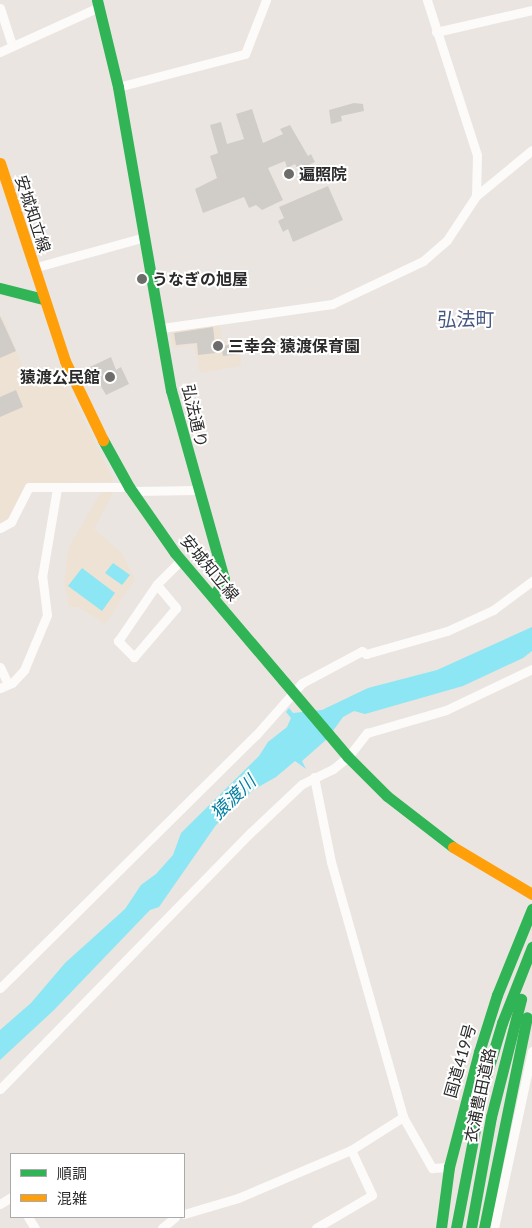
<!DOCTYPE html>
<meta charset="utf-8">
<style>
body{margin:0}
#map{position:relative;width:532px;height:1228px;overflow:hidden;background:#eae5e0;font-family:Lato,"Noto Sans JP",sans-serif}
div>[style]{position:absolute}
[style*='--x']{left:calc(var(--x)*1px);top:calc(var(--y)*1px);width:calc(var(--w)*1px);rotate:calc(var(--a)*1deg)}
.education>*{inset:0;background:#eee2d4}
.water>*{inset:0;background:#8ce6f3}
.building>*{inset:0;background:#d0cdc9}
.street>*{height:9px;margin:-4.5px;padding:0 4.5px;transform-origin:4.5px;border-radius:4.5px;background:#fcfbfa}
.fast>*{height:11px;margin:-5.5px;padding:0 5.5px;transform-origin:5.5px;border-radius:5.5px;background:#30b455}
.slow>*{height:11px;margin:-5.5px;padding:0 5.5px;transform-origin:5.5px;border-radius:5.5px;background:#ff9f0a}
.dots>*{width:14px;height:14px;translate:-50% -50%;box-sizing:border-box;border:2px solid #fff;border-radius:50%}
span{translate:-50% -50%;white-space:nowrap;text-align:center;line-height:1.15;-webkit-text-stroke:4px #fff;paint-order:stroke}
.poi-label{font-size:16px;color:#2b2b2b;font-weight:700}
.left{translate:0 -50%;text-align:left}
.right{translate:-100% -50%;text-align:right}
.street-label{font-size:16px;color:#2b2b2b}
.water-label{font-size:18px;color:#017fa2;font-style:italic}
.quarter-label{font-size:19px;color:#465881}
.legend{position:absolute;left:10px;top:1153px;width:175px;height:65px;box-sizing:border-box;background:#fff;border:1px solid #aaa;margin:0;padding:6px 9px;list-style:none;font-size:15px;color:#2b2b2b}
.legend li{display:flex;align-items:center;gap:10px;height:25px}
.legend b{width:25px;border:1px solid #aaa}
</style>
<div id="map">
<div class="education">
<i style="clip-path:polygon(3px 317px,27px 377px,58px 368px,113px 479px,111px 482px,28px 484px,11px 519px,0 525px,0 318px)"></i>
<i style="clip-path:polygon(219px 321px,222px 341px,240px 342px,241px 366px,200px 373px,194px 344px,173px 348px,170px 330px)"></i>
<i style="clip-path:polygon(114px 491px,94px 529px,121px 552px,135px 579px,105px 624px,79px 607px,69px 607px,64px 582px,69px 547px,101px 492px)"></i>
</div>
<div class="water">
<i style="clip-path:polygon(113px 563px,130px 575px,122px 585px,105px 573px)"></i>
<i style="clip-path:polygon(82px 568px,115px 593px,102px 611px,68px 586px)"></i>
<i style="clip-path:polygon(532px 627px,532px 651px,523px 658px,463px 686px,365px 714px,354px 711px,343px 717px,327px 739px,302px 761px,306px 769px,295px 761px,276px 777px,253px 790px,216px 825px,159px 907px,150px 910px,54px 1010px,0 1060px,0 1030px,31px 1003px,65px 963px,125px 909px,141px 885px,156px 874px,173px 855px,181px 833px,259px 756px,268px 742px,287px 727px,291px 718px,286px 712px,289px 708px,293px 713px,322px 710px,368px 688px,437px 670px)"></i>
</div>
<div class="building">
<i style="clip-path:polygon(354px 103px,363px 104px,364px 111px,341px 116px,342px 121px,331px 124px,329px 110px)"></i>
<i style="clip-path:polygon(252px 109px,263px 143px,283px 134px,280px 129px,290px 125px,308px 156px,311px 154px,315px 162px,298px 170px,295px 164px,287px 168px,285px 161px,268px 168px,283px 200px,262px 210px,256px 205px,249px 208px,244px 197px,203px 213px,195px 189px,217px 178px,210px 156px,218px 153px,210px 125px,221px 122px,227px 144px,244px 139px,236px 114px)"></i>
<i style="clip-path:polygon(328px 186px,343px 220px,293px 242px,288px 229px,283px 232px,278px 221px,284px 218px,279px 207px)"></i>
<i style="clip-path:polygon(0 316px,16px 351px,0 358px)"></i>
<i style="clip-path:polygon(213px 327px,216px 353px,198px 355px,197px 343px,176px 345px,174px 333px)"></i>
<i style="clip-path:polygon(238px 344px,240px 354px,223px 356px,221px 346px)"></i>
<i style="clip-path:polygon(111px 357px,116px 370px,121px 367px,129px 384px,106px 395px,90px 367px)"></i>
<i style="clip-path:polygon(16px 390px,23px 407px,0 417px,0 397px)"></i>
</div>
<div class="street">
<i style="--x:0;--y:8;--w:40;--a:72"></i>
<i style="--x:436;--y:32;--w:98;--a:-12.9"></i>
<i style="--x:0;--y:52;--w:109;--a:-24.4"></i>
<i style="--x:118;--y:87;--w:131;--a:-14.6"></i>
<i style="--x:245;--y:54;--w:58;--a:-68.7"></i>
<i style="--x:476;--y:196;--w:72;--a:-39.4"></i>
<i style="--x:33;--y:268;--w:116;--a:-15.5"></i>
<i style="--x:162;--y:328;--w:172;--a:-8"></i>
<i style="--x:332;--y:304;--w:101;--a:-25.3"></i>
<i style="--x:423;--y:261;--w:32;--a:-41"></i>
<i style="--x:447;--y:240;--w:53;--a:-56.6"></i>
<i style="--x:476;--y:196;--w:41;--a:-88.6"></i>
<i style="--x:477;--y:155;--w:163;--a:-107.9"></i>
<i style="--x:133;--y:491;--w:64;--a:-0.9"></i>
<i style="--x:0;--y:528;--w:13;--a:-29"></i>
<i style="--x:11;--y:522;--w:39;--a:-63"></i>
<i style="--x:29;--y:487;--w:100;--a:0"></i>
<i style="--x:157;--y:585;--w:30;--a:50"></i>
<i style="--x:176;--y:608;--w:65;--a:130.6"></i>
<i style="--x:134;--y:657;--w:23;--a:-135"></i>
<i style="--x:118;--y:641;--w:69;--a:-55.6"></i>
<i style="--x:157;--y:584;--w:34;--a:-45"></i>
<i style="--x:0;--y:667;--w:19;--a:65"></i>
<i style="--x:0;--y:688;--w:13;--a:-23"></i>
<i style="--x:12;--y:683;--w:18;--a:-47"></i>
<i style="--x:24;--y:670;--w:60;--a:-67.3"></i>
<i style="--x:47;--y:615;--w:38;--a:-97"></i>
<i style="--x:42;--y:577;--w:90;--a:-80.4"></i>
<i style="--x:314;--y:777;--w:87;--a:78.7"></i>
<i style="--x:331;--y:862;--w:265;--a:74.2"></i>
<i style="--x:403;--y:1117;--w:59;--a:60.4"></i>
<i style="--x:432;--y:1168;--w:17;--a:-3"></i>
<i style="--x:0;--y:988;--w:360;--a:-44.7"></i>
<i style="--x:256;--y:735;--w:69;--a:-48.5"></i>
<i style="--x:302;--y:683;--w:68;--a:-28.1"></i>
<i style="--x:362;--y:651;--w:5;--a:37"></i>
<i style="--x:366;--y:654;--w:84;--a:-15.9"></i>
<i style="--x:447;--y:631;--w:51;--a:-24.5"></i>
<i style="--x:493;--y:610;--w:49;--a:-36.6"></i>
<i style="--x:0;--y:1089;--w:358;--a:-45.7"></i>
<i style="--x:250;--y:833;--w:71;--a:-43.3"></i>
<i style="--x:302;--y:784;--w:34;--a:-26"></i>
<i style="--x:333;--y:769;--w:19;--a:-39"></i>
<i style="--x:348;--y:757;--w:31;--a:-52"></i>
<i style="--x:367;--y:733;--w:82;--a:-16.2"></i>
<i style="--x:446;--y:710;--w:95;--a:-25.5"></i>
<i style="--x:0;--y:1204;--w:13;--a:-32"></i>
<i style="--x:184;--y:1214;--w:56;--a:-16.5"></i>
<i style="--x:238;--y:1198;--w:123;--a:-23"></i>
<i style="--x:351;--y:1150;--w:62;--a:-32.4"></i>
<i style="--x:28;--y:1217;--w:13;--a:58"></i>
<i style="--x:162;--y:1228;--w:17;--a:-40"></i>
<i style="--x:316;--y:1228;--w:65;--a:-30.5"></i>
<i style="--x:372;--y:1195;--w:50;--a:-115"></i>
<i style="--x:494;--y:1228;--w:181;--a:-77.9"></i>
</div>
<div class="fast">
<i style="--x:97;--y:0;--w:89;--a:76.4"></i>
<i style="--x:118;--y:87;--w:308;--a:80.1"></i>
<i style="--x:171;--y:390;--w:196;--a:74.3"></i>
<i style="--x:224;--y:579;--w:21;--a:121"></i>
<i style="--x:0;--y:288;--w:44;--a:14.3"></i>
<i style="--x:103;--y:440;--w:54;--a:61"></i>
<i style="--x:129;--y:487;--w:80;--a:55.1"></i>
<i style="--x:175;--y:553;--w:267;--a:49.7"></i>
<i style="--x:348;--y:757;--w:55;--a:45"></i>
<i style="--x:387;--y:796;--w:83;--a:37.7"></i>
<i style="--x:441;--y:1228;--w:62;--a:-82.5"></i>
<i style="--x:449;--y:1167;--w:119;--a:-75.4"></i>
<i style="--x:479;--y:1052;--w:60;--a:-72.5"></i>
<i style="--x:497;--y:995;--w:93;--a:-67.9"></i>
<i style="--x:456;--y:1228;--w:148;--a:-79.1"></i>
<i style="--x:484;--y:1083;--w:63;--a:-73.3"></i>
<i style="--x:502;--y:1023;--w:82;--a:-68.5"></i>
<i style="--x:471;--y:1228;--w:113;--a:-79.8"></i>
<i style="--x:491;--y:1117;--w:122;--a:-75.7"></i>
<i style="--x:484;--y:1228;--w:215;--a:-78.5"></i>
</div>
<div class="slow">
<i style="--x:0;--y:163;--w:208;--a:71.8"></i>
<i style="--x:65;--y:361;--w:88;--a:64.3"></i>
<i style="--x:453;--y:847;--w:92;--a:30.7"></i>
</div>
<div class="dots">
<i style="left:289px;top:174px;background:#6e6c6a"></i>
<i style="left:142px;top:279px;background:#6e6c6a"></i>
<i style="left:218px;top:346px;background:#6e6c6a"></i>
<i style="left:110px;top:377px;background:#6e6c6a"></i>
</div>
<div class="poi-label">
<span class="left" style="left:299px;top:174px">遍照院</span>
<span class="left" style="left:152px;top:279px">うなぎの旭屋</span>
<span class="left" style="left:228px;top:346px">三幸会 猿渡保育園</span>
<span class="right" style="left:100px;top:377px">猿渡公民館</span>
</div>
<div class="street-label">
<span style="left:33px;top:214px;rotate:72deg">安城知立線</span>
<span style="left:195px;top:416px;rotate:77deg">弘法通り</span>
<span style="left:210px;top:568px;rotate:50deg">安城知立線</span>
<span style="left:460px;top:1061px;rotate:-74deg">国道419号</span>
<span style="left:480px;top:1095px;rotate:-78deg">衣浦豊田道路</span>
</div>
<div class="water-label">
<span style="left:233px;top:797px;rotate:-44deg">猿渡川</span>
</div>
<div class="quarter-label">
<span style="left:466px;top:319px">弘法町</span>
</div>
<ul class="legend">
<li><b style="height:6px;background:#30b455"></b>順調</li>
<li><b style="height:6px;background:#ff9f0a"></b>混雑</li>
</ul>
</div>
